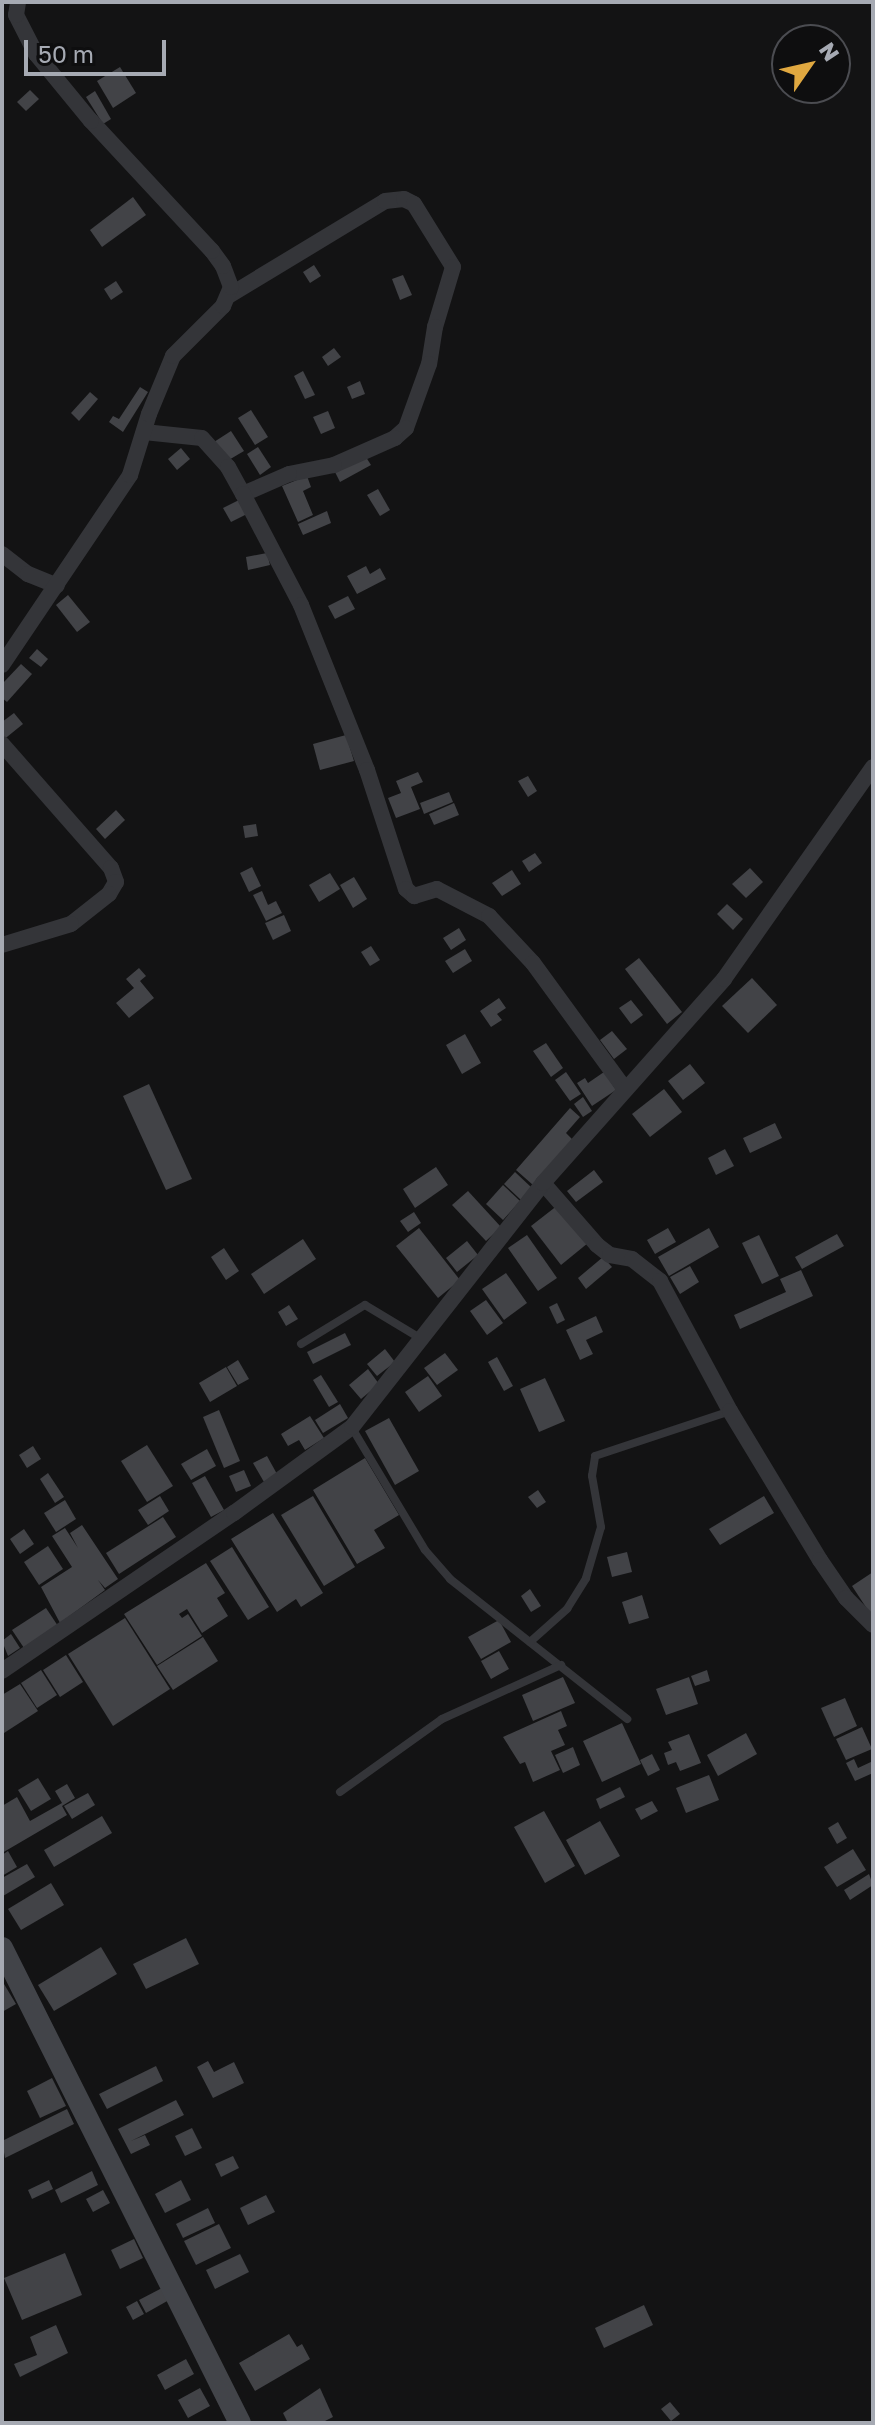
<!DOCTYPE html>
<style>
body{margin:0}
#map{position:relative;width:875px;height:2425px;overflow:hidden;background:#131314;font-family:"Golos Text",sans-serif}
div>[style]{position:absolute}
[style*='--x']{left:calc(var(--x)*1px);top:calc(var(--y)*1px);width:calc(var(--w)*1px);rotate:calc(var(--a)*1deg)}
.building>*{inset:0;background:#424347}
.lane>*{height:8px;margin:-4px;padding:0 4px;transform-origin:4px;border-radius:4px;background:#343539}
.street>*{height:16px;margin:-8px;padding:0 8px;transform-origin:8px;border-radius:8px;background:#343539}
.secondary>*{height:22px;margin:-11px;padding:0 11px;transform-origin:11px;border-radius:11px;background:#424449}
span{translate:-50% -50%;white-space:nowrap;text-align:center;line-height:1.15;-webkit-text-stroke:6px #0e0e0f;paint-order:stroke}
.frame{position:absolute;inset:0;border:4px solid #a6aab3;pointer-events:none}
.north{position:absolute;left:771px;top:24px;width:80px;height:80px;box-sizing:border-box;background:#0e0e0f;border:2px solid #4b4c51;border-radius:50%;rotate:56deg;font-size:22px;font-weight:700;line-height:32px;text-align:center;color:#a6aab3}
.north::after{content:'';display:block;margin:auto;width:28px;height:36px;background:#e0a840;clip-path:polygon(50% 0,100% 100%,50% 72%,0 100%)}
.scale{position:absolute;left:24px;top:40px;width:142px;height:36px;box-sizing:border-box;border:4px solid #a6aab3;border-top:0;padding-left:10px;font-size:24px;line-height:28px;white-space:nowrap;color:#a6aab3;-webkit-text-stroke:6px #0e0e0f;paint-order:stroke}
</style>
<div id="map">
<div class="building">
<i style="clip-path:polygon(120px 67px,136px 93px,113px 108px,97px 81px)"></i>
<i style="clip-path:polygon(30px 90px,39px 99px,26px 111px,17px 102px)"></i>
<i style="clip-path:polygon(95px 91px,111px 119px,103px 124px,86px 97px)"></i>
<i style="clip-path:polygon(133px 197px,146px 215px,102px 247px,90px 230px)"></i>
<i style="clip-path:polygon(314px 265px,321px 276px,310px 283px,303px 272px)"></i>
<i style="clip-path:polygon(403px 275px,412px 295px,400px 300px,392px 279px)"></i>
<i style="clip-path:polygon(116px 281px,123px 292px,111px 300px,104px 289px)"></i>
<i style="clip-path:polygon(334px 348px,341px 357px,328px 366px,322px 357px)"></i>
<i style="clip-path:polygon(303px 371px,315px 395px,305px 399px,294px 376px)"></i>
<i style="clip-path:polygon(360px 381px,365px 394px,352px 399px,347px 387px)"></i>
<i style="clip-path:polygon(140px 387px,148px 392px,123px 432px,109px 422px,113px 416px,119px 419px)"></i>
<i style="clip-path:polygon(90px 392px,98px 399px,79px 421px,71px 413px)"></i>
<i style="clip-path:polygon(251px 410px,268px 437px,255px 445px,238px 418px)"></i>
<i style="clip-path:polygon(328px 411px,335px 428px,321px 434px,313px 417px)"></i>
<i style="clip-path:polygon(231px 431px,244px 451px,227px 461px,214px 442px)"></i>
<i style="clip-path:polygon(258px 447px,271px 467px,260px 475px,247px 454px)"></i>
<i style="clip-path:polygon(181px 448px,190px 459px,177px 470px,168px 459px)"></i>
<i style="clip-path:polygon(364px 454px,371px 465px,340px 482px,334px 470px)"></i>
<i style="clip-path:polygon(307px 476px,311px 487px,303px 491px,313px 515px,298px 522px,282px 486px)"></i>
<i style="clip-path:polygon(378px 489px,390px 510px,380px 516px,367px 495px)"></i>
<i style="clip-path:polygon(241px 499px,249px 513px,231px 522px,223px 508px)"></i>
<i style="clip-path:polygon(327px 511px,331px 523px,303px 535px,298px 524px)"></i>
<i style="clip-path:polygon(267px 553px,270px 565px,248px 570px,246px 557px)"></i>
<i style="clip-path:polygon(366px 566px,370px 574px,380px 568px,386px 579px,357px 594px,347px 576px)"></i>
<i style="clip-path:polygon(68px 595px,90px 622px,77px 632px,56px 605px)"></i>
<i style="clip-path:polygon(348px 596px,355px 609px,335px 619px,328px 606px)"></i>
<i style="clip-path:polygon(37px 649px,48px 659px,41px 667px,29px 658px)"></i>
<i style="clip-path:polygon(21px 664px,32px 674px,7px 702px,2px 698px,2px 684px)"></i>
<i style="clip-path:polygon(14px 713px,23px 724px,2px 741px,2px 722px)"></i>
<i style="clip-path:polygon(346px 735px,354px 761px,320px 770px,313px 744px)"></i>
<i style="clip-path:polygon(418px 772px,423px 782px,411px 787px,420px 809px,396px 818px,388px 798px,401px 793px,396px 781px)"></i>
<i style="clip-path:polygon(528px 776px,537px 791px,528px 797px,518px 781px)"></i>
<i style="clip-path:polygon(449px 792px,453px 802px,424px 814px,420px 803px)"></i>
<i style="clip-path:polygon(454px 803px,459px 815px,434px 825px,429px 814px)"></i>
<i style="clip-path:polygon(116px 810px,125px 820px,105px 839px,96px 829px)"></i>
<i style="clip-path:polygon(256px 824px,258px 836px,245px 838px,243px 826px)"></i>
<i style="clip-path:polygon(535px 853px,542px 863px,529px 872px,522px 861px)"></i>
<i style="clip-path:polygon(252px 867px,261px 886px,249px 892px,240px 873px)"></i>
<i style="clip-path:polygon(750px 868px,763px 882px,746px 898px,732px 884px)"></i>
<i style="clip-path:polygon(512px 870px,521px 884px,502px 896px,492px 883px)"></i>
<i style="clip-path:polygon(330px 873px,340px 889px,319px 902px,309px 885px)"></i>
<i style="clip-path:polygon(354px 877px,367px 899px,353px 908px,340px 885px)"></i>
<i style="clip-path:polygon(262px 891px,268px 905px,276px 901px,282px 913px,266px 921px,253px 895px)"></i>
<i style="clip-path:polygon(727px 904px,743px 919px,733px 930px,717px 914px)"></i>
<i style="clip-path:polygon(284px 915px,291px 931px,273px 940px,265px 923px)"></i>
<i style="clip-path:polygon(459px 928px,466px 940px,451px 950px,443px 938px)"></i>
<i style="clip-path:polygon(371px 946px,380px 960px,370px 966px,361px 952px)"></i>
<i style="clip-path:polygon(465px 949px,472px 961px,453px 973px,445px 961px)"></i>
<i style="clip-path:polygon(639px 958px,682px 1012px,667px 1024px,625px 969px)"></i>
<i style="clip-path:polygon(139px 968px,146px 976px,140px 981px,154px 998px,129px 1018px,116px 1003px,134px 988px,126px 979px)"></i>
<i style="clip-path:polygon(752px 978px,777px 1005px,748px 1033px,722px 1006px)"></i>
<i style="clip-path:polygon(499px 998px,506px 1008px,497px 1014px,502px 1020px,491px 1027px,480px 1011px)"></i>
<i style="clip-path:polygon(631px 1000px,643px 1015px,631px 1024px,619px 1008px)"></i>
<i style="clip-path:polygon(612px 1031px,627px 1049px,614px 1059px,600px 1040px)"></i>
<i style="clip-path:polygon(465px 1034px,481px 1063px,462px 1074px,446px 1045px)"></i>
<i style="clip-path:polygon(546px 1043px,563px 1068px,551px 1077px,533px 1051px)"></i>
<i style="clip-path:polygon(690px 1064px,705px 1083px,683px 1100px,668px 1081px)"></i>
<i style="clip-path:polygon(566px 1072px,581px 1094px,570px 1101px,555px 1080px)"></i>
<i style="clip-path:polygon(604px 1072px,616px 1090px,592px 1106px,577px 1083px,585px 1078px,588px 1083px)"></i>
<i style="clip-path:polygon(149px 1084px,192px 1179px,166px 1190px,123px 1096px)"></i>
<i style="clip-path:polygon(664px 1089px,682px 1112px,650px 1137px,632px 1114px)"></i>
<i style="clip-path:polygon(583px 1097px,592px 1111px,583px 1117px,574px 1104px)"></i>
<i style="clip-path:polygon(570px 1108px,580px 1117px,566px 1133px,573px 1140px,533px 1185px,516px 1170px)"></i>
<i style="clip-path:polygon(775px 1123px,782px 1138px,750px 1153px,743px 1138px)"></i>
<i style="clip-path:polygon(725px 1149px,734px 1166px,716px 1175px,708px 1158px)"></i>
<i style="clip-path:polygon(436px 1167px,448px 1185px,415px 1208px,403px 1189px)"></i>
<i style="clip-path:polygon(594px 1170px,603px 1182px,576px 1202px,567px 1191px)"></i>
<i style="clip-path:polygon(515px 1172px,532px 1188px,521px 1200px,504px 1184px)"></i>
<i style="clip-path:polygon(503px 1185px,520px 1201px,503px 1220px,486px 1204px)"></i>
<i style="clip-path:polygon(468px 1191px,501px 1227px,486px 1241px,452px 1205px)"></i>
<i style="clip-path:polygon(558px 1205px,588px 1243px,561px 1265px,531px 1226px)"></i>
<i style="clip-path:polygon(414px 1212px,421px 1223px,408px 1232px,400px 1221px)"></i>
<i style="clip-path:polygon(419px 1228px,460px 1280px,438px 1298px,396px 1246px)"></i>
<i style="clip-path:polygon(668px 1228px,676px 1242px,655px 1254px,647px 1240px)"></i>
<i style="clip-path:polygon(709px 1228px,719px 1247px,669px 1276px,658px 1257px)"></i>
<i style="clip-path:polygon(837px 1234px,844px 1246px,802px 1269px,795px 1257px)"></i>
<i style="clip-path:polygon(527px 1235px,557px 1278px,538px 1291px,508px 1248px)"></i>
<i style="clip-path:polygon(759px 1235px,779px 1276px,762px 1284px,742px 1243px)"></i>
<i style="clip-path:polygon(303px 1239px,316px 1259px,264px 1294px,251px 1274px)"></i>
<i style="clip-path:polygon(467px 1241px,478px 1255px,457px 1272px,446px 1258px)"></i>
<i style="clip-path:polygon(224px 1248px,239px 1271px,226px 1280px,211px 1257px)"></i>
<i style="clip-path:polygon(603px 1257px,612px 1267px,586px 1289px,578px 1278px)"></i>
<i style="clip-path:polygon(690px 1266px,699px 1282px,680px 1294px,670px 1277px)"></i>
<i style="clip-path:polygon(801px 1270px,813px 1296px,740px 1329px,734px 1315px,786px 1292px,780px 1279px)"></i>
<i style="clip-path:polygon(506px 1273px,527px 1303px,504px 1320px,482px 1289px)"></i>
<i style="clip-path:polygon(486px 1300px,503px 1323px,487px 1335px,470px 1311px)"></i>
<i style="clip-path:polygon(557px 1303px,565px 1320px,557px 1324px,549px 1307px)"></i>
<i style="clip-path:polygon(289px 1305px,298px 1319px,286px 1326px,278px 1312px)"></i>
<i style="clip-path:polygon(596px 1316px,603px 1332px,586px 1340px,593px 1354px,580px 1360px,566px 1330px)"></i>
<i style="clip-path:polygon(345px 1333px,351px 1345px,313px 1364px,307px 1352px)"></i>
<i style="clip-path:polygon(385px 1349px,395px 1362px,377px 1376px,367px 1364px)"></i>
<i style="clip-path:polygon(445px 1353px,458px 1370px,437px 1385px,424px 1368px)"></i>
<i style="clip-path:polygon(497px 1357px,513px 1386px,504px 1391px,488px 1362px)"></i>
<i style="clip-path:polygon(238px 1360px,249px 1379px,238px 1385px,227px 1367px)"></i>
<i style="clip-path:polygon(226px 1367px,237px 1386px,210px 1402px,199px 1383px)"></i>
<i style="clip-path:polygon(368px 1369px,379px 1384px,361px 1399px,349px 1385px)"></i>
<i style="clip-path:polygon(321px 1375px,338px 1402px,329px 1407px,313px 1380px)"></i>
<i style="clip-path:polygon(428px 1376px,442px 1396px,419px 1412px,405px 1392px)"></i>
<i style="clip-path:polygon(545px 1378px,565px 1421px,539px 1432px,520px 1389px)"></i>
<i style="clip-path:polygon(340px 1404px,348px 1418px,323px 1433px,315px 1420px)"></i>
<i style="clip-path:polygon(219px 1410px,240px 1461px,224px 1468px,203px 1417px)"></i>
<i style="clip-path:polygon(310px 1416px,324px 1438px,305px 1450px,299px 1440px,288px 1446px,281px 1434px)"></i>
<i style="clip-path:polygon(389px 1418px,419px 1471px,395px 1485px,365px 1431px)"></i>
<i style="clip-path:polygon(147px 1445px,173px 1486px,147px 1502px,121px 1461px)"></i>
<i style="clip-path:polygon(33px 1446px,41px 1459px,27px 1468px,19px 1455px)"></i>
<i style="clip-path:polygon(207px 1449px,216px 1466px,191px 1480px,181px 1464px)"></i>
<i style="clip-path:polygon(267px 1456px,277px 1474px,264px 1482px,253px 1463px)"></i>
<i style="clip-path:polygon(365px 1458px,399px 1515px,374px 1530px,385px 1548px,357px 1564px,313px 1490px)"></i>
<i style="clip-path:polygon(244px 1470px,251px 1486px,236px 1492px,229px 1476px)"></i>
<i style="clip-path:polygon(48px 1473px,64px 1497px,55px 1503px,40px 1479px)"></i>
<i style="clip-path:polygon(205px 1476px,224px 1510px,211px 1517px,192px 1483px)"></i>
<i style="clip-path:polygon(538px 1490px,546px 1502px,537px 1508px,528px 1497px)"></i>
<i style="clip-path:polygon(160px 1496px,169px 1511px,148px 1525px,138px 1510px)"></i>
<i style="clip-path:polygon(313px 1496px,355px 1567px,324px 1586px,281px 1515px)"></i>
<i style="clip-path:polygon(764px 1496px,774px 1513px,720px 1545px,709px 1529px)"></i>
<i style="clip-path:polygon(65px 1500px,76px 1519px,56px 1532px,44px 1513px)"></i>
<i style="clip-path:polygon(273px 1513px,323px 1593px,301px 1607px,296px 1599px,277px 1612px,231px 1539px)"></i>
<i style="clip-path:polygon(163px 1517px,176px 1537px,119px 1574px,106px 1553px)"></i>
<i style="clip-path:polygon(82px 1525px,118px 1579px,105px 1588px,98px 1580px,105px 1590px,60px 1623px,41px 1587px,72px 1567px,52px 1536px,65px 1528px,78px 1548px,70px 1533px)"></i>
<i style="clip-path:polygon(24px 1529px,34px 1544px,20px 1554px,10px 1539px)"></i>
<i style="clip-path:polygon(48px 1546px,63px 1569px,39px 1585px,24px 1562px)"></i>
<i style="clip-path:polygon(232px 1547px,269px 1607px,248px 1620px,210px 1561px)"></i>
<i style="clip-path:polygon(627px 1552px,632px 1572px,612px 1577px,607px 1557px)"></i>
<i style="clip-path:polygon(206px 1563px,225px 1593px,217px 1598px,228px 1616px,202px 1633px,187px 1609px,179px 1614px,182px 1618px,188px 1614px,202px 1636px,157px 1665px,124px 1614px)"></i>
<i style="clip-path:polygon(873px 1572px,873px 1618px,852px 1586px)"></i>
<i style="clip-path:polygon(530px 1589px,541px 1606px,531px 1612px,521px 1596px)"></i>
<i style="clip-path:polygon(642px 1595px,649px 1618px,629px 1624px,622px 1602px)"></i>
<i style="clip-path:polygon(46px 1608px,58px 1626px,24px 1648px,12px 1630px)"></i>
<i style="clip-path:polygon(125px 1618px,170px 1689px,113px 1726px,68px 1654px)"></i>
<i style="clip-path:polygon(499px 1620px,511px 1642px,481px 1659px,468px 1637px)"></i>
<i style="clip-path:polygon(11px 1634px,20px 1648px,8px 1656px,2px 1641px)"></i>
<i style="clip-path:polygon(203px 1637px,218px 1661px,173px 1690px,157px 1666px)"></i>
<i style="clip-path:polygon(499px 1651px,509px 1669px,491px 1679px,481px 1661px)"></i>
<i style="clip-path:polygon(66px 1655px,83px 1682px,60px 1697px,43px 1670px)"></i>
<i style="clip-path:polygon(41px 1670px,57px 1695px,37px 1708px,21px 1683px)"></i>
<i style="clip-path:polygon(707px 1670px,710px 1681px,695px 1686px,691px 1676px)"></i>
<i style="clip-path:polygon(563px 1677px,575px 1703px,533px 1721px,522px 1695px)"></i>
<i style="clip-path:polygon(689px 1677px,698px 1704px,666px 1715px,656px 1689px)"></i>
<i style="clip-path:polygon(20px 1684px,38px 1711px,4px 1733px,2px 1695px)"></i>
<i style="clip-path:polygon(845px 1698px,857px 1726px,834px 1737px,821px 1708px)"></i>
<i style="clip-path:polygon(561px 1711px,567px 1726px,558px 1730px,565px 1745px,551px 1751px,560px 1770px,533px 1782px,525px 1762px,520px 1764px,503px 1737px)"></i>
<i style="clip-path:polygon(622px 1723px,641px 1764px,602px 1782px,583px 1741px)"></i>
<i style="clip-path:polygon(862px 1727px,872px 1749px,846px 1760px,836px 1739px)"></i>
<i style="clip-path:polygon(746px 1733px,757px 1754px,718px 1776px,707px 1755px)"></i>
<i style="clip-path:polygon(689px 1734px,701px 1763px,680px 1771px,676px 1762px,668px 1765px,664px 1753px,672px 1750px,668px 1742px)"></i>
<i style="clip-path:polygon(573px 1747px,580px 1765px,563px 1773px,555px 1755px)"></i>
<i style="clip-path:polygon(652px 1754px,660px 1770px,648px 1776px,640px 1760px)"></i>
<i style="clip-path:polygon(854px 1759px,858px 1768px,873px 1761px,873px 1773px,855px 1781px,846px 1763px)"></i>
<i style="clip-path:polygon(709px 1775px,719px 1800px,686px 1813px,676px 1788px)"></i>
<i style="clip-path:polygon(38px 1778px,51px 1799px,31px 1811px,18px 1790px)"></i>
<i style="clip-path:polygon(67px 1784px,75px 1798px,62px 1806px,67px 1815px,2px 1853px,2px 1806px,17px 1797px,30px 1821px,62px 1803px,55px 1791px)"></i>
<i style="clip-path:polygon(620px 1787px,625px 1797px,600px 1809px,596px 1799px)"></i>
<i style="clip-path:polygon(88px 1793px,95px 1805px,72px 1819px,64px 1806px)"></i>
<i style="clip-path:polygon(652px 1801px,658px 1811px,641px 1820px,635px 1809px)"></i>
<i style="clip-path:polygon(544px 1811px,575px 1866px,545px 1883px,514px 1827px)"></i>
<i style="clip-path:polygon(102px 1816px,112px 1833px,54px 1867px,44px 1850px)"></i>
<i style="clip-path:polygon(600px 1821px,620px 1856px,585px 1875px,566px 1840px)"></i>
<i style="clip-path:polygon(838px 1822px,847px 1838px,837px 1844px,828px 1828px)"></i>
<i style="clip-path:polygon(853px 1849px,866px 1870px,837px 1887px,824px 1867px)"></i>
<i style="clip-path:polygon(8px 1851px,17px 1867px,2px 1876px,2px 1855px)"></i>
<i style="clip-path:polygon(27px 1864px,35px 1877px,3px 1896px,2px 1878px)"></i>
<i style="clip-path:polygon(869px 1874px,873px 1885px,850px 1900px,844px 1890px)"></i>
<i style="clip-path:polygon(51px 1883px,64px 1905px,21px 1930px,8px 1909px)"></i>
<i style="clip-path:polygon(186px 1938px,199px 1964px,146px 1989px,133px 1964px)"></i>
<i style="clip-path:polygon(101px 1947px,117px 1974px,54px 2011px,38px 1985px)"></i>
<i style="clip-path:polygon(4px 1984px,16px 2004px,2px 2012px,2px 1986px)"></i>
<i style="clip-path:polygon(208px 2061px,214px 2072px,234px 2062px,244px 2083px,213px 2098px,197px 2067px)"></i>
<i style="clip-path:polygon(156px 2066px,163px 2081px,107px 2109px,99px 2094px)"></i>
<i style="clip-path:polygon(52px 2078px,66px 2106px,40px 2118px,27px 2091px)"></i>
<i style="clip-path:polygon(176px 2100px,184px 2115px,131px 2141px,145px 2135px,150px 2145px,131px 2154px,118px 2129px)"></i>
<i style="clip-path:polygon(67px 2109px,74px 2124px,5px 2158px,2px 2141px)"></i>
<i style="clip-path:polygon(192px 2128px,202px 2148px,185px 2156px,175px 2136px)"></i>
<i style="clip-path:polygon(233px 2156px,239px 2168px,221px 2177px,215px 2164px)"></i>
<i style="clip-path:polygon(92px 2171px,98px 2185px,61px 2203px,55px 2190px)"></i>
<i style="clip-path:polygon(49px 2180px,53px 2189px,32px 2199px,28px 2190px)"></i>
<i style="clip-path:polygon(181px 2180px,191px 2200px,165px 2213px,155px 2194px)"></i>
<i style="clip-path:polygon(103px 2190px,110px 2203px,93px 2212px,86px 2199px)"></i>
<i style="clip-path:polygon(266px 2195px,275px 2212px,248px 2225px,240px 2208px)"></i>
<i style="clip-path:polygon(208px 2208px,215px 2223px,183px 2238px,176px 2224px)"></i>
<i style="clip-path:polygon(219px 2224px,231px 2248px,196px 2265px,184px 2241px)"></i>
<i style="clip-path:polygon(134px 2239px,143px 2258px,120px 2269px,111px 2250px)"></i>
<i style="clip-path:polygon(65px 2253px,82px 2295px,22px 2320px,4px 2278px)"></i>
<i style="clip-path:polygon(240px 2254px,249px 2272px,215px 2289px,206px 2270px)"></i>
<i style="clip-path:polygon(162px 2288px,169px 2300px,146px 2313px,139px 2300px)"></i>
<i style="clip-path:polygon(137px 2301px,144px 2314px,133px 2320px,126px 2307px)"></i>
<i style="clip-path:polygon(644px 2305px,653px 2325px,604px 2348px,595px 2328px)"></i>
<i style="clip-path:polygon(56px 2325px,68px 2353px,20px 2377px,14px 2364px,37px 2355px,30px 2337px)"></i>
<i style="clip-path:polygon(289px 2334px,297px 2347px,302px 2344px,310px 2359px,255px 2391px,239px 2363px)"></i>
<i style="clip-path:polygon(186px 2359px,194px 2374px,165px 2390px,157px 2375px)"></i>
<i style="clip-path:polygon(200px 2388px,210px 2406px,188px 2418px,178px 2400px)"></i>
<i style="clip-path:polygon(320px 2388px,333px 2417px,321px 2423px,288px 2423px,283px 2413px)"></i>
<i style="clip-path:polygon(670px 2402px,680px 2414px,671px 2421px,661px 2409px)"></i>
</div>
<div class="lane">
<i style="--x:301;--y:1344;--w:75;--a:-31.4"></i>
<i style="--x:365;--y:1305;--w:64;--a:31"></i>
<i style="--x:352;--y:1428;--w:142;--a:59.1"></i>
<i style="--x:425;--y:1550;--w:38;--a:49"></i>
<i style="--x:450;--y:1579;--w:226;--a:38.3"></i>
<i style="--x:530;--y:1642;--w:50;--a:-41.7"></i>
<i style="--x:567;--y:1609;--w:36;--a:-58"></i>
<i style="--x:586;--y:1578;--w:53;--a:-73.6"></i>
<i style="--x:601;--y:1527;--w:52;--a:-100"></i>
<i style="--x:592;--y:1476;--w:20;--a:-81"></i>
<i style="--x:595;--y:1456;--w:142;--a:-18.4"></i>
<i style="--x:340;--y:1792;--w:125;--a:-35.6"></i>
<i style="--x:442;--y:1719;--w:131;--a:-24.4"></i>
</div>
<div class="street">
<i style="--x:230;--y:295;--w:181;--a:-31.2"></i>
<i style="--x:385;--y:201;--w:19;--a:-6"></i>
<i style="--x:404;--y:199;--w:11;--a:27"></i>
<i style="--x:414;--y:204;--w:74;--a:58.2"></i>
<i style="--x:453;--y:267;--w:63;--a:106.7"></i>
<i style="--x:435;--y:327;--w:37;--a:99"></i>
<i style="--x:429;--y:364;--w:68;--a:109.8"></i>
<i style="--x:406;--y:428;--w:15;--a:138"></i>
<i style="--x:395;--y:438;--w:67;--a:156.1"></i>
<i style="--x:334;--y:465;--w:46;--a:168.7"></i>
<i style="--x:289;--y:474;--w:50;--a:156.5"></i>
<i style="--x:144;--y:432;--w:58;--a:5.9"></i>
<i style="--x:202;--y:438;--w:39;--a:48"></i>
<i style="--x:228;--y:467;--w:31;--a:61"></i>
<i style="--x:243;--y:494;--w:125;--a:62.4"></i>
<i style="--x:301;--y:605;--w:178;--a:68.2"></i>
<i style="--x:367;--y:770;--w:125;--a:71.9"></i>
<i style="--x:406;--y:889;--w:11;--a:41"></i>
<i style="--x:414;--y:896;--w:24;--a:-17"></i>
<i style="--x:437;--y:889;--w:59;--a:27.4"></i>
<i style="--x:489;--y:916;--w:64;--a:46.9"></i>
<i style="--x:533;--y:963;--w:156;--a:53.9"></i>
<i style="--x:2;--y:554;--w:33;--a:38"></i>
<i style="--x:28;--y:574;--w:31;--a:22"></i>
<i style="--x:2;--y:665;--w:229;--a:-56"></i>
<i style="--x:130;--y:475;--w:64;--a:-72.7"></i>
<i style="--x:149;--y:414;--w:63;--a:-67.5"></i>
<i style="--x:173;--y:356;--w:71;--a:-45"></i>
<i style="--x:223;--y:306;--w:21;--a:-67"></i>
<i style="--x:231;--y:287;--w:22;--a:-111"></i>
<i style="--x:223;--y:266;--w:19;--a:-126"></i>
<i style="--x:212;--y:251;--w:178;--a:-132.9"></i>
<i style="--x:91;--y:121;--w:87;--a:-129.4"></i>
<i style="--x:36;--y:54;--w:44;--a:-117.1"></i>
<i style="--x:16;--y:15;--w:13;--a:-81"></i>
<i style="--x:2;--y:744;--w:165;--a:48.7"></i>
<i style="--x:111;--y:868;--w:15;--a:70"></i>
<i style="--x:116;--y:882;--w:14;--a:120"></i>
<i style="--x:109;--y:894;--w:48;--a:141.7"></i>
<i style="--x:71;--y:924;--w:72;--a:163.1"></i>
<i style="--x:543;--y:1183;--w:82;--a:48.9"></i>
<i style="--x:597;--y:1245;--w:16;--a:38"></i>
<i style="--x:610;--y:1255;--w:22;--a:10"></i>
<i style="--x:632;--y:1259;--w:36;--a:38"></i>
<i style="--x:660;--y:1281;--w:148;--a:61.7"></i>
<i style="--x:730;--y:1411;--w:174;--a:58.9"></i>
<i style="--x:820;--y:1560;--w:46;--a:55.6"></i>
<i style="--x:846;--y:1598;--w:38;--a:45"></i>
<i style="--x:2;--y:1671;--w:281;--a:-34.3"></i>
<i style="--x:234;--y:1513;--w:146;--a:-36.1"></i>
<i style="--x:352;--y:1427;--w:310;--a:-51.9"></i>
<i style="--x:543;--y:1183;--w:273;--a:-48.4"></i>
<i style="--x:724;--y:979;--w:259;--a:-54.9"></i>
</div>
<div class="secondary">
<i style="--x:2;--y:1948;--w:531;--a:63.39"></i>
</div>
<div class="frame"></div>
<div class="north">N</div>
<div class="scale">50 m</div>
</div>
